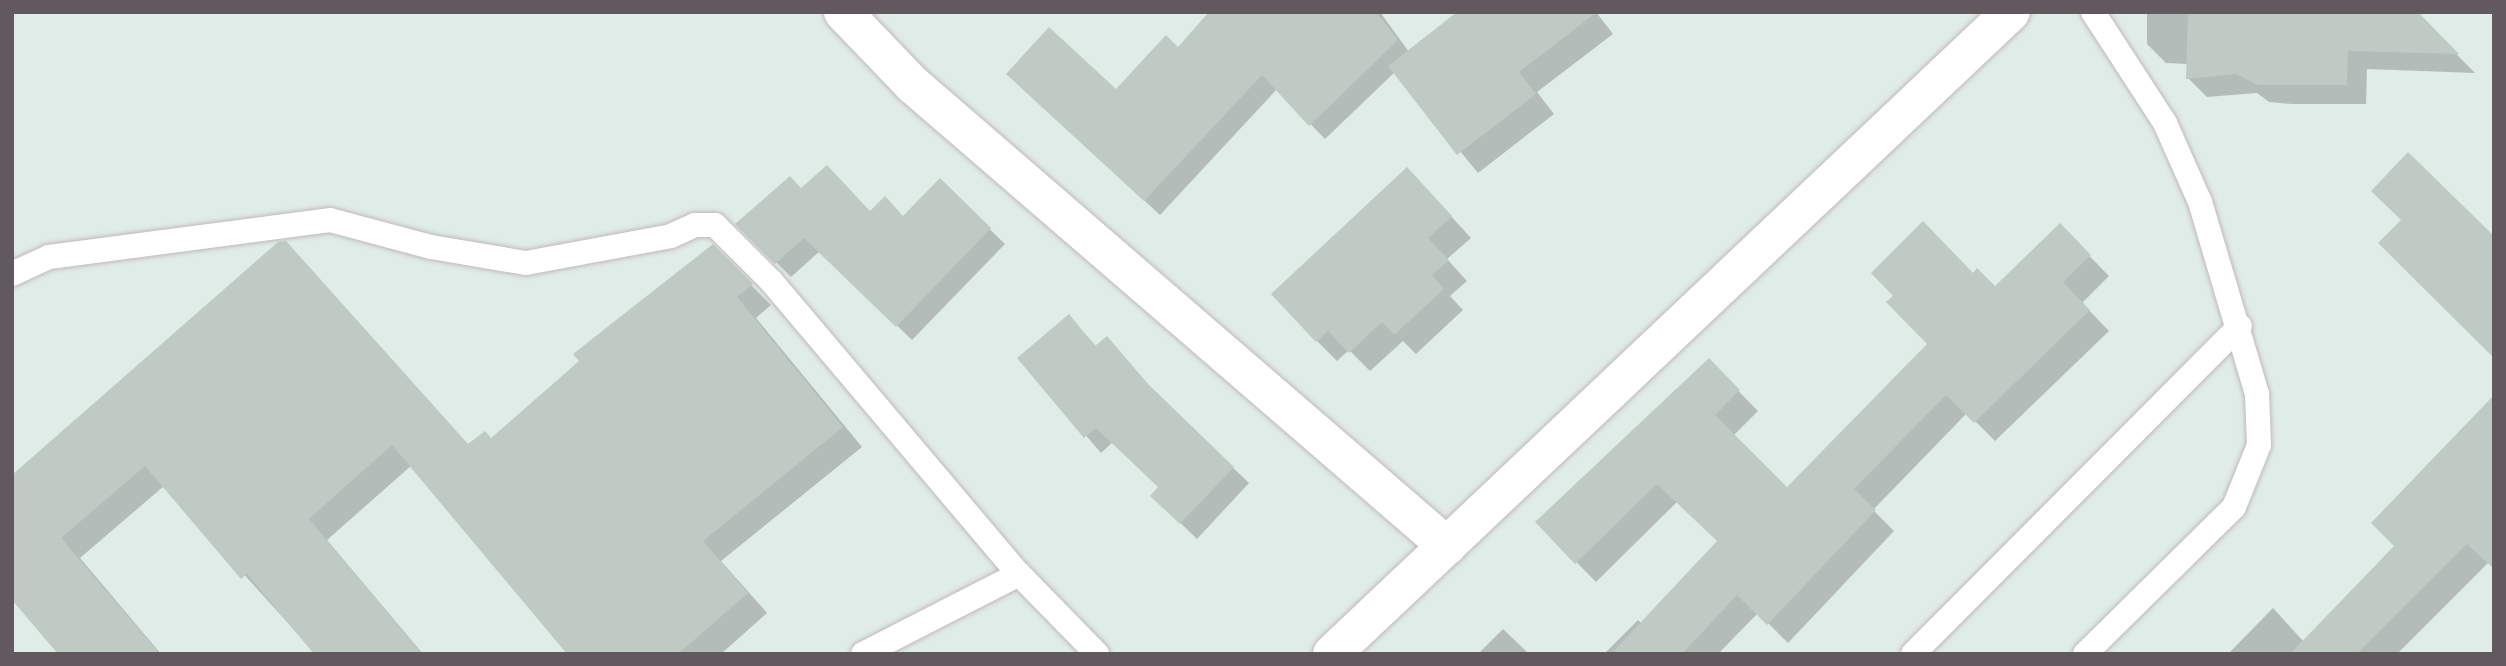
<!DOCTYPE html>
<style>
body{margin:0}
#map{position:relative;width:2506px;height:666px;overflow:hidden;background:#e0ece7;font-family:Manrope,sans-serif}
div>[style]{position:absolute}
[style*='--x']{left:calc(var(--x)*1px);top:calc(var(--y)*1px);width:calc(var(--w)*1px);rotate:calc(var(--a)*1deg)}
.shadow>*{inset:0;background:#0003}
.building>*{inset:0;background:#bfcac4}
.roads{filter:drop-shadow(0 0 2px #c0b8bd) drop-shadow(0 0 2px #c0b8bd)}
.lane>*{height:24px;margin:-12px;padding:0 12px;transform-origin:12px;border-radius:12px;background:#fff}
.street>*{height:38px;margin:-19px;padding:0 19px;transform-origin:19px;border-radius:19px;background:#fff}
.secondary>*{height:38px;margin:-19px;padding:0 19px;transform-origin:19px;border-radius:19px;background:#fff}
span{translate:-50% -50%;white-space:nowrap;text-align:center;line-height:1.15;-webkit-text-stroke:5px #fff;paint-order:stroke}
.frame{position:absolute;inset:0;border:14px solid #62595f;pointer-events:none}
</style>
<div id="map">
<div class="shadow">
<i style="clip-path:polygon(1219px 12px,1380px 12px,1409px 52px,1596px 12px,1613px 34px,1537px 92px,1554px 114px,1478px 173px,1395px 72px,1325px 139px,1277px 89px,1160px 215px,1023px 88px,1116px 91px,1178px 50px)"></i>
<i style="clip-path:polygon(2147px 12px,2415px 12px,2475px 73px,2367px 69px,2366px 104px,2292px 104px,2269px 102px,2257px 93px,2207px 97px,2188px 78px,2188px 64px,2166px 63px,2147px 44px)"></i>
<i style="clip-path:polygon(940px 181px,1005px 244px,912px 340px,820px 251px,791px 277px,738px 224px,802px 190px,871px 213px,904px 218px)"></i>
<i style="clip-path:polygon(1427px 190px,1471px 238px,1447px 259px,1467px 281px,1450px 296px,1463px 310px,1416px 354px,1403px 341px,1370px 371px,1349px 350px,1337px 361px,1317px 341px)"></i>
<i style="clip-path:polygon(2060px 226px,2109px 276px,2082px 303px,2109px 331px,1995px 441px,1967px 413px,1873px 510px,1894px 531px,1788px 643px,1758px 613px,1718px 654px,1604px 654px,1638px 620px,1642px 624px,1719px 542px,1677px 502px,1596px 582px,1537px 522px,1709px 361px,1758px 411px,1733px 436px,1787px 489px,1929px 344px,1973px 275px,1995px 288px)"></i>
<i style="clip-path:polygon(278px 244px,469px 446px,491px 439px,713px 247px,771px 305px,756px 318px,862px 447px,721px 561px,767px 613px,721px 654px,570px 654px,412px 465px,327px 540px,423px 654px,316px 654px,164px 486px,80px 558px,161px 654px,60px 654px,12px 598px)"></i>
<i style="clip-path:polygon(1069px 317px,1097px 347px,1107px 338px,1160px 398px,1249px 483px,1197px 539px,1168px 511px,1160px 487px,1113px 442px,1101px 453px,1019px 358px)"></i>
<i style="clip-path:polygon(2494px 397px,2488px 563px,2397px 654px,2228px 654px,2273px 608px,2304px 642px,2396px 546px)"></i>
<i style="clip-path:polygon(1503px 629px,1529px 654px,1478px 654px)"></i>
</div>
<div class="building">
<i style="clip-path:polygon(1209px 12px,1376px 12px,1398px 40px,1309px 126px,1262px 75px,1144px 201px,1006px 74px,1049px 27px,1116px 89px,1166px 35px,1178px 47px)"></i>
<i style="clip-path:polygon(1457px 12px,1597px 12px,1519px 72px,1536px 94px,1457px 155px,1388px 66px)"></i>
<i style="clip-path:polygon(2188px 12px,2418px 12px,2459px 54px,2348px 51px,2347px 85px,2258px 85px,2236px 74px,2186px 79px)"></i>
<i style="clip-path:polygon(2408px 152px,2494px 236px,2494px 358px,2378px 243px,2401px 220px,2371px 191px)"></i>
<i style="clip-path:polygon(827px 165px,870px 211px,885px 196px,903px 216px,940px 178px,991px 228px,896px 327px,804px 238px,775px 264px,735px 224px,790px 176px,801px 188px)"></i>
<i style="clip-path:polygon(1407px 167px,1452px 216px,1428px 238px,1449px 260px,1432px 275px,1444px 289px,1394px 335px,1382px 322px,1349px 353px,1328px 331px,1316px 342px,1271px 294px)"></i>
<i style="clip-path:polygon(1923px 221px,1973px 273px,1977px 268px,1995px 286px,2060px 223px,2091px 255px,2063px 282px,2090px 310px,1974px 423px,1946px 395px,1854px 489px,1876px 510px,1767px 625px,1737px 595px,1682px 654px,1611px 654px,1717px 541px,1657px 484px,1575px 564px,1535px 522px,1709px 358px,1740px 390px,1715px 415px,1787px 487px,1927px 344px,1886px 302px,1893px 296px,1871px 273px)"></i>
<i style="clip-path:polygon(286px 241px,468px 444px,485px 431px,491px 438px,579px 361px,573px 354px,713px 244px,753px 284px,737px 297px,843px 427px,703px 541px,748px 593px,678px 654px,567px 654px,392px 445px,309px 519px,422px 654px,314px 654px,247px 574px,241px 579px,145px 466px,61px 538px,160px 654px,58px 654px,12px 600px,12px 475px,278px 242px)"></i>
<i style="clip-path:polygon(1069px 314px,1095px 346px,1107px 336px,1148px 384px,1234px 467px,1180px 524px,1150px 496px,1158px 487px,1096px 428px,1084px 438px,1017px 358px)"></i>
<i style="clip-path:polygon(2494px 395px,2494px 569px,2467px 544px,2357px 654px,2290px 654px,2394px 546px,2371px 523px)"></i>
</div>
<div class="roads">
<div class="lane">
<i style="--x:12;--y:274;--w:41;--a:-24.7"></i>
<i style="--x:49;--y:257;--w:283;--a:-7.5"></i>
<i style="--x:330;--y:220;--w:105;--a:15"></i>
<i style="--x:431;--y:247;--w:96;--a:9.6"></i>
<i style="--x:526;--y:263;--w:147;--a:-10.5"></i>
<i style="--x:671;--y:236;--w:26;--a:-25"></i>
<i style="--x:695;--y:225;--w:20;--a:0"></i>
<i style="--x:715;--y:225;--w:79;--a:45"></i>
<i style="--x:771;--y:281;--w:384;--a:49.8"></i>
<i style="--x:1019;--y:574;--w:112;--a:45.7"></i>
<i style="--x:863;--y:654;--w:175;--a:-27.1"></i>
<i style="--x:1913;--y:654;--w:463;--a:-45.1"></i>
<i style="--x:2085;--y:654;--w:209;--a:-44.6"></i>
<i style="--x:2234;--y:507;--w:67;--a:-68"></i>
<i style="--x:2259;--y:445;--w:51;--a:-92.2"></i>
<i style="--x:2257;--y:394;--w:200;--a:-106.5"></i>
<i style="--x:2200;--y:202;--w:86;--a:-113.9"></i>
<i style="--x:2165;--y:123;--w:132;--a:-123"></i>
</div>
<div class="street">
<i style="--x:843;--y:12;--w:100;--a:46.2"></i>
<i style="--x:912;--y:84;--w:707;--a:40.81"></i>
</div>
<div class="secondary">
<i style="--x:1332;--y:654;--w:934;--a:-43.4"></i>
</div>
</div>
<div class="frame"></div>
</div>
